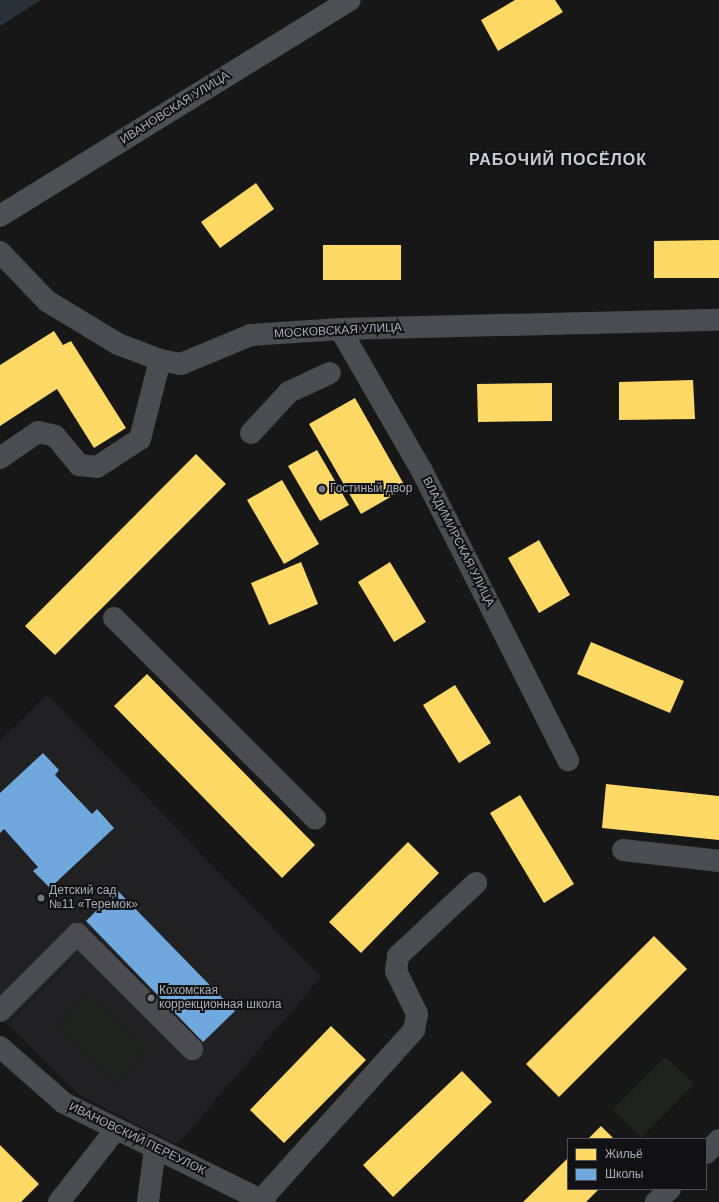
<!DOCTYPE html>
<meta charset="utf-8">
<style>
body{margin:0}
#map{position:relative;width:719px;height:1202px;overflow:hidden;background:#171717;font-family:Helvetica,sans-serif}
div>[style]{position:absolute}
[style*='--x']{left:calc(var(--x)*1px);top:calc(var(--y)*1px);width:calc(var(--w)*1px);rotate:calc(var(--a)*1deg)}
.built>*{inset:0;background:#212123}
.green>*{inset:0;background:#1d241e}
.water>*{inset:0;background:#2a3239}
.homes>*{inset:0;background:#ffd966}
.schools>*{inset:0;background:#6fa8dc}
.minor>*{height:22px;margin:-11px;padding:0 11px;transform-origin:11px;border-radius:11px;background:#4b4c50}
.major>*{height:22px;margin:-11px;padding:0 11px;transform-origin:11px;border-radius:11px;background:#4d4f52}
.dots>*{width:11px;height:11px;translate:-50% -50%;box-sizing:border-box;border:2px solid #111113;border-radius:50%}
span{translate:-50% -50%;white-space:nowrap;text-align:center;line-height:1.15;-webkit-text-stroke:4px #111113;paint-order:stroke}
.street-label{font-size:12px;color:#a8adb8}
.poi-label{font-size:12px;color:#a8adb8}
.left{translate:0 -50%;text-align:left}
.district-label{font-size:16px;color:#c9ccd4;font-weight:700;letter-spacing:1px}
.legend{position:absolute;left:567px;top:1138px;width:140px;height:52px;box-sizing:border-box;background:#111113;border:1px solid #4d4f55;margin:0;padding:5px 7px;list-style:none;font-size:12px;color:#a8adb8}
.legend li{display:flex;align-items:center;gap:8px;height:20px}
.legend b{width:20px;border:1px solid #4d4f55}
</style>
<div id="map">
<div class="built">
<i style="clip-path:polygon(47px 695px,321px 977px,177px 1145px,79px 1095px,0 1017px,0 740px)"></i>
</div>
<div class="green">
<i style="clip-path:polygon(87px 993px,148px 1047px,117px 1083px,56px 1029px)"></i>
<i style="clip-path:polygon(666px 1057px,694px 1084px,641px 1138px,613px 1110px)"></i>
</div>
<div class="water">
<i style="clip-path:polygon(0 0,41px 0,0 26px)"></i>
</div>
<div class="homes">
<i style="clip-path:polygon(515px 0,555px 0,563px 12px,498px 51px,481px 20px)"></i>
<i style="clip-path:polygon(256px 183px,274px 209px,220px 248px,201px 222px)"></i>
<i style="clip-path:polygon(719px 240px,719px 278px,654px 278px,654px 241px)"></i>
<i style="clip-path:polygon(323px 245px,401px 245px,401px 280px,323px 280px)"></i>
<i style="clip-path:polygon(54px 331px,63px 345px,71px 341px,126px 428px,94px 448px,57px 389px,0 426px,0 365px)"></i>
<i style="clip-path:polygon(693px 380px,695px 419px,619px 420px,619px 382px)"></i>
<i style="clip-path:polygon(552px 383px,552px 421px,478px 422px,477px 384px)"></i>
<i style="clip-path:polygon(355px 398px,406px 488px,361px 514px,309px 424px)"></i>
<i style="clip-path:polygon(317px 450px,349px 505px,320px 521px,288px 466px)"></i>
<i style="clip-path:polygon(196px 454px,226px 484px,55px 655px,25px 626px)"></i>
<i style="clip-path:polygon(282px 480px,319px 544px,284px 564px,247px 500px)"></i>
<i style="clip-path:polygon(539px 540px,570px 595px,539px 613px,508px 558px)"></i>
<i style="clip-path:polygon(301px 562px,318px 604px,269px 625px,251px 583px)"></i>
<i style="clip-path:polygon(390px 562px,426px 622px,394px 642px,358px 582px)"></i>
<i style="clip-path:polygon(591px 642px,684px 681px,670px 713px,577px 674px)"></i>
<i style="clip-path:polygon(147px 674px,315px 845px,282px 878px,114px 706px)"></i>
<i style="clip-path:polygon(455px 685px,491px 743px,459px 763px,423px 705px)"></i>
<i style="clip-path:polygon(606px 784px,719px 796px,719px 840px,602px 828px)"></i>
<i style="clip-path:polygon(520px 795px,574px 884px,544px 903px,490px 813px)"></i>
<i style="clip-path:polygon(408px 842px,439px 873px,361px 953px,329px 922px)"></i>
<i style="clip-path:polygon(654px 936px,687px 969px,559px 1097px,526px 1064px)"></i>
<i style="clip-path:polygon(331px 1026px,366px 1060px,284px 1143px,250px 1110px)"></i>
<i style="clip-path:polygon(462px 1071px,492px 1102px,393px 1197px,363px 1165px)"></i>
<i style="clip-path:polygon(601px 1126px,614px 1139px,588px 1139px)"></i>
<i style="clip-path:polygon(0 1145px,39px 1184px,21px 1202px,0 1202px)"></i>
<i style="clip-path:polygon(568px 1158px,568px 1189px,599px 1189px,586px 1202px,523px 1202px)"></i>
</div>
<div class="schools">
<i style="clip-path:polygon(43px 753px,59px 770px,55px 775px,92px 814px,97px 809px,114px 828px,50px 888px,33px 871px,38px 867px,4px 829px,0 833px,0 793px)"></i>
<i style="clip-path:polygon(117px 890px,235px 1011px,203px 1042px,86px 921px)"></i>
</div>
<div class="minor">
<i style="--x:0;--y:252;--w:68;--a:46.2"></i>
<i style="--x:47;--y:301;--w:83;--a:31.2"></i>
<i style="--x:118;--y:344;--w:45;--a:20.9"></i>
<i style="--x:160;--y:360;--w:21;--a:11"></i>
<i style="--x:181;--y:364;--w:76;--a:-22.5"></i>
<i style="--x:251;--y:335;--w:89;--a:-3.9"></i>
<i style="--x:340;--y:329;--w:379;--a:-1.4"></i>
<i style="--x:340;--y:329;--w:164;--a:60"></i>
<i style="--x:422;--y:471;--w:324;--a:63.2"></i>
<i style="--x:251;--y:433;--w:56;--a:-47.2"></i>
<i style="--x:289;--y:392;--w:45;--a:-24.9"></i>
<i style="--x:0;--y:458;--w:46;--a:-34.4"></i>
<i style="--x:38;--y:432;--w:17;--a:13"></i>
<i style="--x:55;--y:436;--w:38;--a:50"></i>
<i style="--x:79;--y:465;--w:18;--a:6"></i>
<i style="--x:97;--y:467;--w:51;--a:-33.1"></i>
<i style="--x:140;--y:439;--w:81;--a:-75.8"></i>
<i style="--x:114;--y:618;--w:284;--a:44.9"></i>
<i style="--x:623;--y:850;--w:97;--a:6.5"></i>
<i style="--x:0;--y:1011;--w:109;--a:-45"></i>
<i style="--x:77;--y:934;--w:163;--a:45"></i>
<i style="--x:0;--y:1047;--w:85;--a:41.2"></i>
<i style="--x:64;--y:1103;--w:224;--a:26.2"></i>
<i style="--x:706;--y:1153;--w:18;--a:-45"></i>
<i style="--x:261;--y:1200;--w:229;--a:-48"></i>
<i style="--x:414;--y:1030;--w:16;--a:-79"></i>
<i style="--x:417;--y:1014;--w:48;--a:-116"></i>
<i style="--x:396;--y:971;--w:15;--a:-82"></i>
<i style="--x:398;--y:956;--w:107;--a:-43.1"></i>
<i style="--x:59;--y:1202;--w:93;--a:-52"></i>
<i style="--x:148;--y:1202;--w:54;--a:-82.6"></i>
<i style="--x:656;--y:1202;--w:19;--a:-43"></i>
</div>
<div class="major">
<i style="--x:0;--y:216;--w:411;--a:-31.7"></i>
</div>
<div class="dots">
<i style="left:322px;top:489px;background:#757880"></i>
<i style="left:41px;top:898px;background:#757880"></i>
<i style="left:151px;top:998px;background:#757880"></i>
</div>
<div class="street-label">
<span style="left:175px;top:108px;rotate:-32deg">ИВАНОВСКАЯ УЛИЦА</span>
<span style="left:338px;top:331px;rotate:-3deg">МОСКОВСКАЯ УЛИЦА</span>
<span style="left:458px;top:542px;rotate:63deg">ВЛАДИМИРСКАЯ УЛИЦА</span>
<span style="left:137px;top:1139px;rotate:26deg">ИВАНОВСКИЙ ПЕРЕУЛОК</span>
</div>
<div class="poi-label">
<span class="left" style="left:330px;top:489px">Гостиный двор</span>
<span class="left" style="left:49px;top:898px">Детский сад<br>№11 «Теремок»</span>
<span class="left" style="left:159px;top:998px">Кохомская<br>коррекционная школа</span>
</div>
<div class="district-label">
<span style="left:558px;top:160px">РАБОЧИЙ ПОСЁЛОК</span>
</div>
<ul class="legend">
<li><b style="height:11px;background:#ffd966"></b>Жильё</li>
<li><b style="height:11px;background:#6fa8dc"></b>Школы</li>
</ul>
</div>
